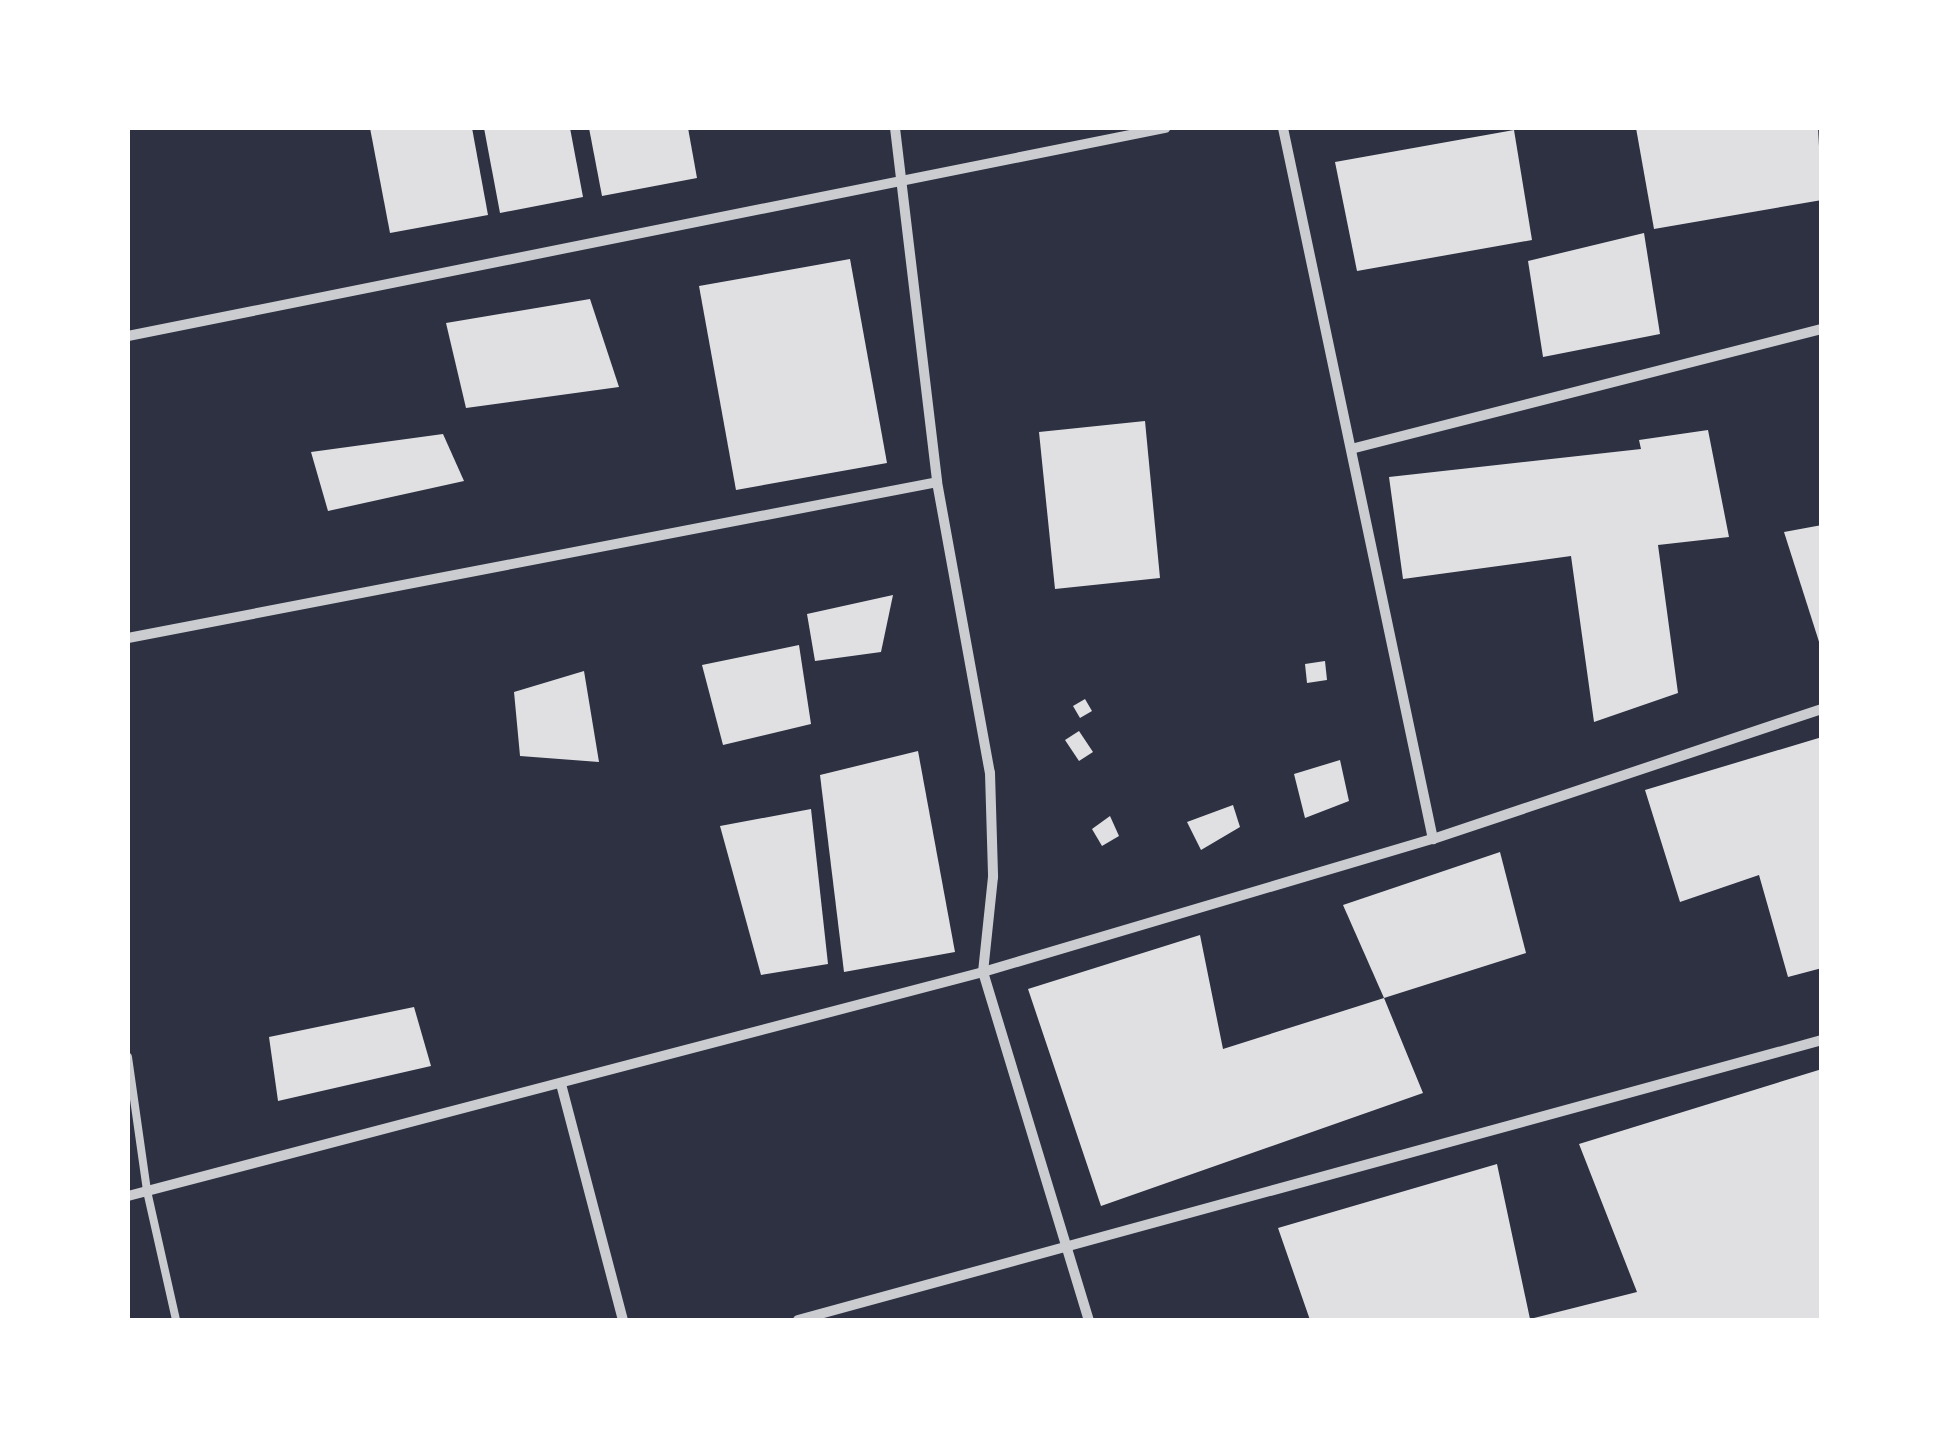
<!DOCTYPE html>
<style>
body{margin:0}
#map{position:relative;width:1949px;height:1448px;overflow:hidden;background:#2d3142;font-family:Overpass,sans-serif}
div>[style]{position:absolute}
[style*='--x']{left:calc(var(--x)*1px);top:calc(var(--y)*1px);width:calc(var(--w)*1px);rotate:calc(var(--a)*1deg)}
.building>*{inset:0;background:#e0e0e3}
.service>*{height:8px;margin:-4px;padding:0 4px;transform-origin:4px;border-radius:4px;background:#caccd0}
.minor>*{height:10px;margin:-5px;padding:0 5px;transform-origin:5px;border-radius:5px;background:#caccd0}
span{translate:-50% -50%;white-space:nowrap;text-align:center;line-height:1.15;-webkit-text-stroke:8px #fff;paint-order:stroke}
.frame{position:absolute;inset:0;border:130px solid #fff;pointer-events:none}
</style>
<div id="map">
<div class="building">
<i style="clip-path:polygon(370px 128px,472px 128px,488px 215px,390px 233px)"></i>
<i style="clip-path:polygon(484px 128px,570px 128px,583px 197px,500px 213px)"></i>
<i style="clip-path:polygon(589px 128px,688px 128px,697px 178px,602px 196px)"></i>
<i style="clip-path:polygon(1636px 128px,1818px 128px,1822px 200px,1654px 229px)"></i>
<i style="clip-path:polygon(1514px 130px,1532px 240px,1357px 271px,1335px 162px)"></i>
<i style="clip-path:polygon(1644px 233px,1660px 334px,1543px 357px,1528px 261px)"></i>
<i style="clip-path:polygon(850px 259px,887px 463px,736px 490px,699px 286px)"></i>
<i style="clip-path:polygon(590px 299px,619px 387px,466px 408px,446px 323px)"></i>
<i style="clip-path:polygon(1145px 421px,1160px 578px,1055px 589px,1039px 432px)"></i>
<i style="clip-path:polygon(1708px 430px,1729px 537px,1658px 545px,1678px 693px,1594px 722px,1571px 556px,1403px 579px,1389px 477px,1641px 449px,1639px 440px)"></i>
<i style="clip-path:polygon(443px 434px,464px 481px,328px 511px,311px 452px)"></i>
<i style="clip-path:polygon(1822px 525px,1822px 647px,1821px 648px,1784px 532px)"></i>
<i style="clip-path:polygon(893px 595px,881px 652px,815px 661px,807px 614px)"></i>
<i style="clip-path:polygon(799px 645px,811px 724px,723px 745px,702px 665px)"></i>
<i style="clip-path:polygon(1325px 661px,1327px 680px,1307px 683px,1305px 664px)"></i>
<i style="clip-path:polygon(584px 671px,599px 762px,520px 756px,514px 692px)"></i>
<i style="clip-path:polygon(1085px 699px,1092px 711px,1080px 718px,1073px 706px)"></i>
<i style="clip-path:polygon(1079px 731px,1093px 752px,1079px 761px,1065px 740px)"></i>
<i style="clip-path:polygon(1822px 737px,1822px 968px,1788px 977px,1759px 875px,1680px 902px,1645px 790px)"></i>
<i style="clip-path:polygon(918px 751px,955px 952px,844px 972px,820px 775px)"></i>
<i style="clip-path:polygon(1340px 760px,1349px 801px,1305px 818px,1294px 774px)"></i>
<i style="clip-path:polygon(1233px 805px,1240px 827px,1201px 850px,1187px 822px)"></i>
<i style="clip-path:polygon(811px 809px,828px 964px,761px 975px,720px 826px)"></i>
<i style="clip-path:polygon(1110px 816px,1119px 836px,1102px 846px,1092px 829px)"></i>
<i style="clip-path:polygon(1500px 852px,1526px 953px,1384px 998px,1343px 905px)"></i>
<i style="clip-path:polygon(1200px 935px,1223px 1049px,1384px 998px,1423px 1093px,1101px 1206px,1028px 989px)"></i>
<i style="clip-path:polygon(414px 1007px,431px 1066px,278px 1101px,269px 1037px)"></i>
<i style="clip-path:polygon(1822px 1069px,1822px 1320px,1310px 1320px,1278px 1228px,1497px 1164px,1530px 1319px,1637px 1292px,1579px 1144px)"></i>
</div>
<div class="service">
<i style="--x:128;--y:1057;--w:135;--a:81.9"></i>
<i style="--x:147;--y:1191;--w:132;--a:77.3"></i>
</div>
<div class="minor">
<i style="--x:895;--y:128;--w:356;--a:83.2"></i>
<i style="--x:937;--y:482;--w:296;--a:79.7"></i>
<i style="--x:990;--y:773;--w:104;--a:88.3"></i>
<i style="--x:993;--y:877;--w:96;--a:96"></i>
<i style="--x:983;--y:972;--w:364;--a:73.1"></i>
<i style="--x:1283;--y:128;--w:727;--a:78.09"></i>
<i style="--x:128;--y:336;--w:1058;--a:-11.34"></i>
<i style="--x:1351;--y:449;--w:486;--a:-14.3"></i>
<i style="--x:128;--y:638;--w:824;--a:-10.91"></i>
<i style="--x:561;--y:1084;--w:244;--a:75.3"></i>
<i style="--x:128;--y:1196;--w:884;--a:-14.68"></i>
<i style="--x:983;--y:972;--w:469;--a:-16.5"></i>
<i style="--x:1433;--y:839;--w:410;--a:-18.5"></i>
<i style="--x:798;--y:1320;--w:1062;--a:-15.29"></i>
</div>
<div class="frame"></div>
</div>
